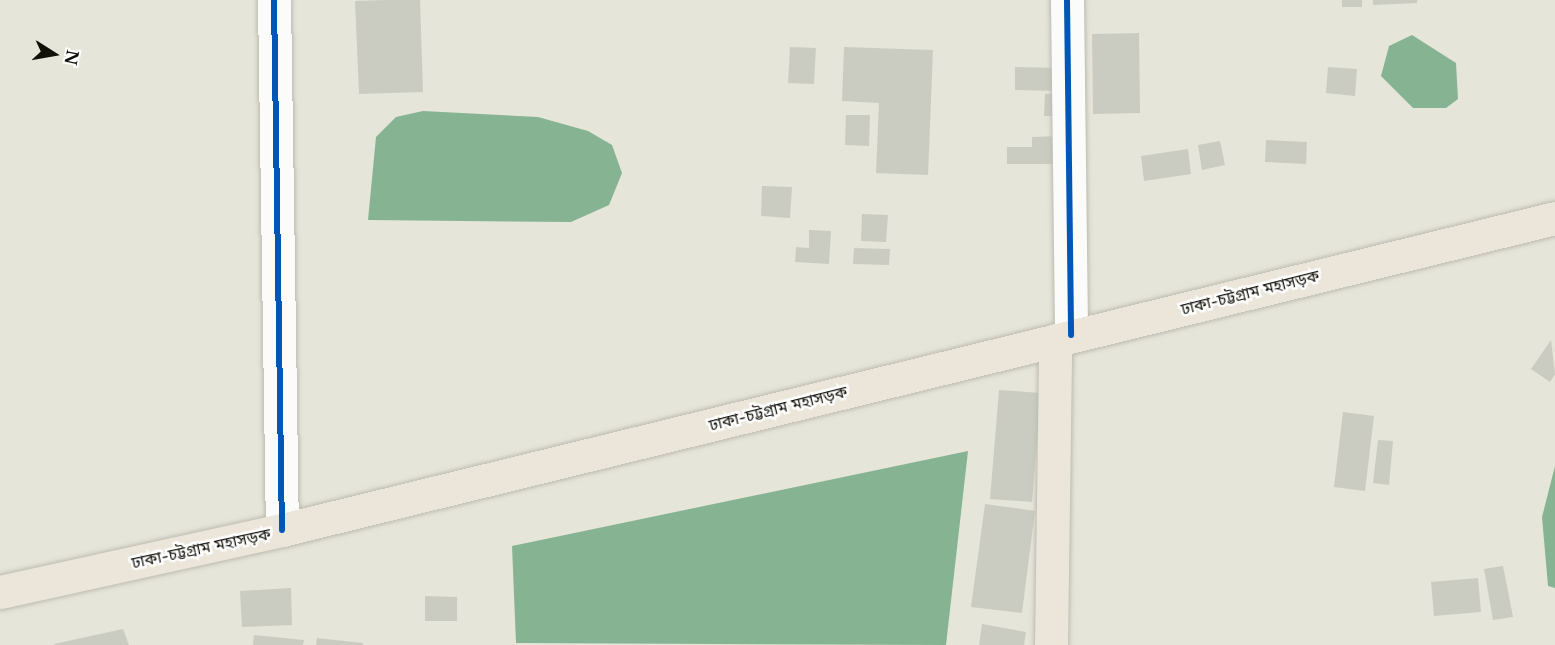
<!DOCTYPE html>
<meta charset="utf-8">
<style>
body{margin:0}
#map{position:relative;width:1555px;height:645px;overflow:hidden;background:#e6e5d9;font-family:"Libre Baskerville","Noto Sans Bengali",serif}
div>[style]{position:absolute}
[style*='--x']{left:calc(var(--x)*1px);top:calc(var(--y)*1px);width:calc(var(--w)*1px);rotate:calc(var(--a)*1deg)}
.water>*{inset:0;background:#86b492}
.building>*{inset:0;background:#caccc2}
.roads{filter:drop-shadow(0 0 2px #bcbbb1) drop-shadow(0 0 2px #bcbbb1)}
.minor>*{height:33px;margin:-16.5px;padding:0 16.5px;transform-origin:16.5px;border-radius:16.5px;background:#fbfbf9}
.highway>*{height:33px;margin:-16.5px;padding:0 16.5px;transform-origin:16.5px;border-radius:16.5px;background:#ece5da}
.cycleway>*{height:6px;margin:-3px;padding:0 3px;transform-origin:3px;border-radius:3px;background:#0057b8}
span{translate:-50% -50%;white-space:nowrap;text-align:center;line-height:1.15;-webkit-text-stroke:5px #fff;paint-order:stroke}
.street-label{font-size:16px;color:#100f08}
.north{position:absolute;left:24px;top:24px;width:60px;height:60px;-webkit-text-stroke:4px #fff;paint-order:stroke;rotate:101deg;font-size:16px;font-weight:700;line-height:24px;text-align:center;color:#100f08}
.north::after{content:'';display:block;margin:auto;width:21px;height:27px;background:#100f08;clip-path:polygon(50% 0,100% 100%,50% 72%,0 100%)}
</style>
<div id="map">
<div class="water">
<i style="clip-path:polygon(1412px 35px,1456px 63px,1458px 99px,1446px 108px,1413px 108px,1381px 76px,1389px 46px)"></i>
<i style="clip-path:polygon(423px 111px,538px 117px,588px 131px,612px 145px,622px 173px,609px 205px,571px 222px,368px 220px,376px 137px,396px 117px)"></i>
<i style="clip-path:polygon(968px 451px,946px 645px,516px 643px,512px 546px)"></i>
<i style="clip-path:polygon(1555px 466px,1555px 588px,1548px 586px,1542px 517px)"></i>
</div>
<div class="building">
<i style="clip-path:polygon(385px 0,420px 0,423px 92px,359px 94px,355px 1px)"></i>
<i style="clip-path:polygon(1342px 0,1362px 0,1362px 7px,1342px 7px)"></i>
<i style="clip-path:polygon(1373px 0,1417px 0,1417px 3px,1373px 5px)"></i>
<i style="clip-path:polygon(1139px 33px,1140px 113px,1093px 114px,1092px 34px)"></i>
<i style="clip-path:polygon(790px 47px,816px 48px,814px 84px,788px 83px)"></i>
<i style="clip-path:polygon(844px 47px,933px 50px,928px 175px,876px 173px,879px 103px,842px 101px)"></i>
<i style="clip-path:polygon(1015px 67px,1060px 68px,1059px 91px,1015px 90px)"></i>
<i style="clip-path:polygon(1328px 67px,1357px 69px,1355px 96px,1326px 93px)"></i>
<i style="clip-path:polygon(1045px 94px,1060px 94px,1060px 116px,1044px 116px)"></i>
<i style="clip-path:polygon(846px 115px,870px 115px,869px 146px,845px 145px)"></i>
<i style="clip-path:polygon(1059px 136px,1059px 164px,1007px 164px,1007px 147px,1032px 147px,1032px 137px)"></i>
<i style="clip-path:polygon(1266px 140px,1307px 142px,1306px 164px,1265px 162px)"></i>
<i style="clip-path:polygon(1220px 141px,1225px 165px,1202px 170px,1198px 145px)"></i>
<i style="clip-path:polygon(1188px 149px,1191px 174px,1144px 181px,1141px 156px)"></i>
<i style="clip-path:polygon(762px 186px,792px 187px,790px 218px,761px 216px)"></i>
<i style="clip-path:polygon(862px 214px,888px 215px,886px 242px,861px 241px)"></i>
<i style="clip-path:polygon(809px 230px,831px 231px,829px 264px,795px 262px,796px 247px,809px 248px)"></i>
<i style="clip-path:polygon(854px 248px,890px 249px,889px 265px,853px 264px)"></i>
<i style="clip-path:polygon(1551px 340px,1555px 374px,1550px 382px,1531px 369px)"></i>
<i style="clip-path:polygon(999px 390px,1041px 393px,1032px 502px,990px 499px)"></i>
<i style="clip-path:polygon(1343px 412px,1374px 416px,1365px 491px,1334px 487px)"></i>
<i style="clip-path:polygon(1378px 440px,1393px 441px,1389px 485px,1373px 483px)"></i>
<i style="clip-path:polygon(985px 504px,1035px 511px,1022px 613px,971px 607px)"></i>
<i style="clip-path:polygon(1503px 566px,1513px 617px,1493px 620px,1484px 569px)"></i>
<i style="clip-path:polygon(1478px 578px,1481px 612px,1434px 616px,1431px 582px)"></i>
<i style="clip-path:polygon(291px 588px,292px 625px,242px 627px,240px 591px)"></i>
<i style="clip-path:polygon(425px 596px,457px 597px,457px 621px,425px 621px)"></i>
<i style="clip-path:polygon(982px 624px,1026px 632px,1024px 645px,979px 645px)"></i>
<i style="clip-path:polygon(123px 629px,129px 645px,54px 645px,54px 644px)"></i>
<i style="clip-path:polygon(254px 635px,304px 640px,303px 645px,253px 645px)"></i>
<i style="clip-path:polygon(317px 638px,363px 643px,363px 645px,316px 645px)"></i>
</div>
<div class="roads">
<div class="minor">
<i style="--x:274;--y:0;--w:530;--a:89.14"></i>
<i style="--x:1067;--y:0;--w:335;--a:89.3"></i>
</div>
<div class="highway">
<i style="--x:0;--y:592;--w:289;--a:-12.4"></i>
<i style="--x:282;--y:530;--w:1311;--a:-13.77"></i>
<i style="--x:1051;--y:645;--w:305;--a:-89.2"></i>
</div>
</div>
<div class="cycleway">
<i style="--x:274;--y:0;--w:530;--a:89.14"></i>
<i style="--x:1067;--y:0;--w:335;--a:89.3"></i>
</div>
<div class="street-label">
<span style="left:1250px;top:292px;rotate:-14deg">ঢাকা-চট্টগ্রাম মহাসড়ক</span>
<span style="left:778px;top:408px;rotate:-14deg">ঢাকা-চট্টগ্রাম মহাসড়ক</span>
<span style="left:201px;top:548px;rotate:-12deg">ঢাকা-চট্টগ্রাম মহাসড়ক</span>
</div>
<div class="north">N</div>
</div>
